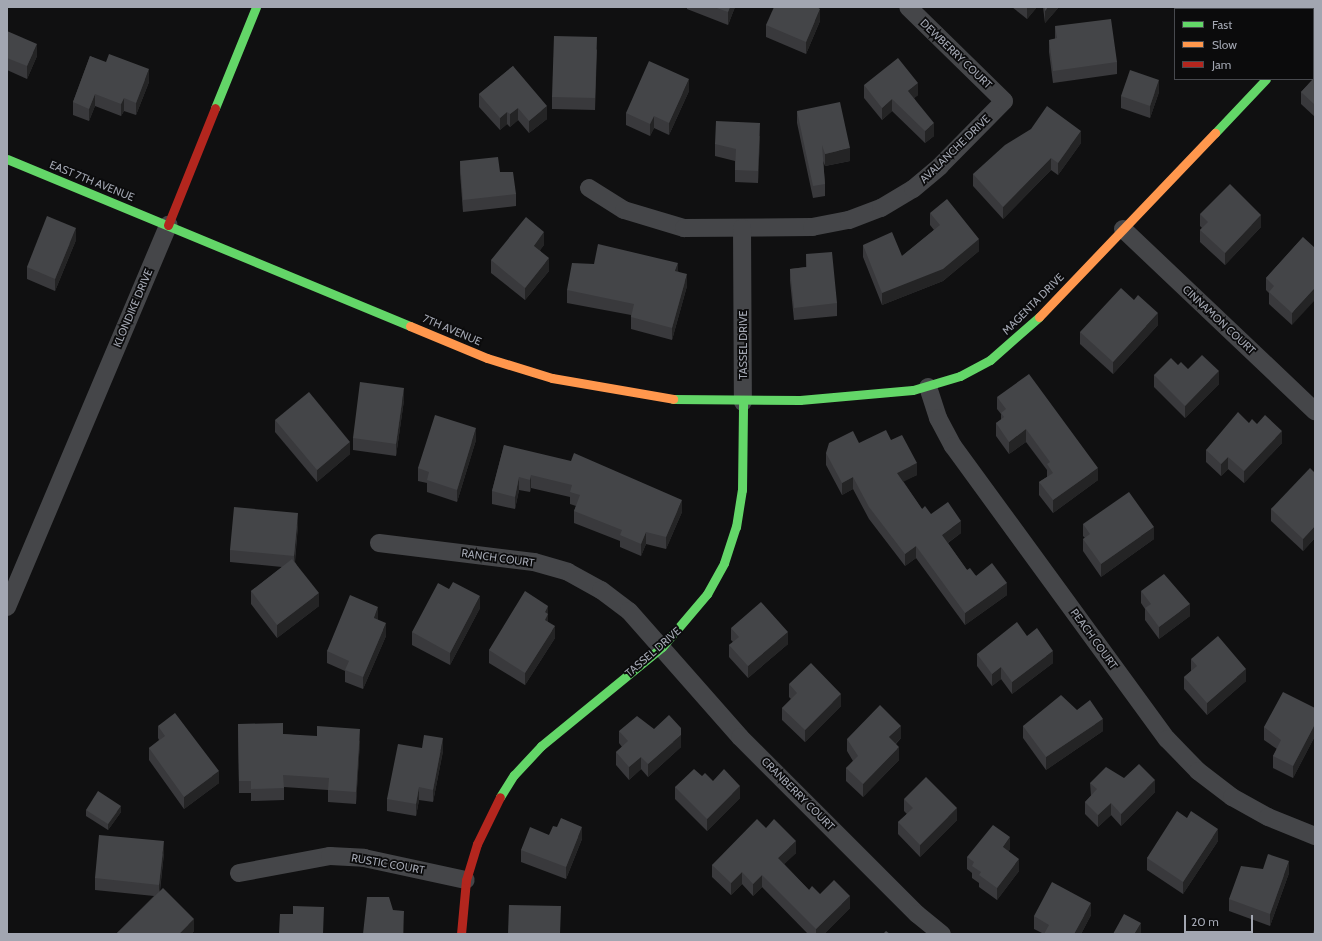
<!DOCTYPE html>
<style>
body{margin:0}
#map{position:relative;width:1322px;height:941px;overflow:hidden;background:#101011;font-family:Cabin,sans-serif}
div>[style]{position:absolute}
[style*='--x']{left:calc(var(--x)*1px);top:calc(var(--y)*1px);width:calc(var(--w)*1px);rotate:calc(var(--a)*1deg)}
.street>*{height:18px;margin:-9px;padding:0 9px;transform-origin:9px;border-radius:9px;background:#454649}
.fast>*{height:9px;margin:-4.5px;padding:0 4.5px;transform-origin:4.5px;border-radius:4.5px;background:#63d668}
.slow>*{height:9px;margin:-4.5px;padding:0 4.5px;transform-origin:4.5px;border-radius:4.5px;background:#ff974d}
.jam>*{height:9px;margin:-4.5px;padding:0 4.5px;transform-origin:4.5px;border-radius:4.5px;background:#b3261e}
.wall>*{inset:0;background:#39393c}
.shaded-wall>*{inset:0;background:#242425}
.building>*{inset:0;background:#444548}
span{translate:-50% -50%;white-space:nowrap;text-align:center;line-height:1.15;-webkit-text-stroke:3.5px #0b0b0c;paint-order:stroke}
.street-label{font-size:11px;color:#a2a6b1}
.frame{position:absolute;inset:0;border:8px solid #a2a6b1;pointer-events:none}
.legend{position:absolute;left:1174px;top:8px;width:140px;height:72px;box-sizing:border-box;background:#0b0b0c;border:1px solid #47494e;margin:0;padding:5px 7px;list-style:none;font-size:12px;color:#a2a6b1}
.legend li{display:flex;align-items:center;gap:8px;height:20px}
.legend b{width:20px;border:1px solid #47494e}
.scale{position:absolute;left:1184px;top:915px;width:69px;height:18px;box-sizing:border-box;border:2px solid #a2a6b1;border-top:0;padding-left:5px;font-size:12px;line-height:14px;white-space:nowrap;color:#a2a6b1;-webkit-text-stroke:3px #0b0b0c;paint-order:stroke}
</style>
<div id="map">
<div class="street">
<i style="--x:589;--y:188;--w:41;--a:32.2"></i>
<i style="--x:624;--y:210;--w:63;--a:16.7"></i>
<i style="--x:684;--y:228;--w:128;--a:-0.4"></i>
<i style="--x:812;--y:227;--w:38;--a:-11"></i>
<i style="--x:849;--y:220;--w:34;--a:-21"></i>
<i style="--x:881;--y:208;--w:37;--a:-31"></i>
<i style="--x:913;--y:189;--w:35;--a:-40"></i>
<i style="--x:940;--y:166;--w:91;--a:-45.4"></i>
<i style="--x:1004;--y:101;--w:134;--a:-135.6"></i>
<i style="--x:742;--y:228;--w:174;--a:89.7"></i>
<i style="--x:1123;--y:229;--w:265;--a:43.5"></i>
<i style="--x:928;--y:387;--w:33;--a:72"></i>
<i style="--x:938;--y:418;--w:32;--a:62"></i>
<i style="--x:953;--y:446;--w:363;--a:53.9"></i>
<i style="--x:1167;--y:739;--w:45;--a:45.9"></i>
<i style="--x:1198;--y:771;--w:43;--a:37.4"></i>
<i style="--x:1232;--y:797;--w:41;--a:29.1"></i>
<i style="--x:1268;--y:817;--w:51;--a:22"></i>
<i style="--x:379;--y:543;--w:156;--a:7"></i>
<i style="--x:534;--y:562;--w:35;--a:16"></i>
<i style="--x:568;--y:572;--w:38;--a:29"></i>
<i style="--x:601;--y:590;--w:35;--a:37"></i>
<i style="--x:629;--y:611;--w:168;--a:48.6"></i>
<i style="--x:740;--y:737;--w:250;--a:45"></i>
<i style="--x:917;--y:914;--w:32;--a:39"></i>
<i style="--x:7;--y:607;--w:415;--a:-67.1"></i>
<i style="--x:239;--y:873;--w:93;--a:-10.6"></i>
<i style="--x:330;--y:856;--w:34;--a:3"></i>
<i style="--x:364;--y:858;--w:104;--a:12.2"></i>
</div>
<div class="fast">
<i style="--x:1313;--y:29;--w:3;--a:-45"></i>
<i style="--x:215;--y:108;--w:109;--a:-67.9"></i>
<i style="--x:1215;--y:133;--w:74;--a:-46.6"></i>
<i style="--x:7;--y:159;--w:436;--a:22.5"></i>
<i style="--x:673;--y:399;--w:127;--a:0.5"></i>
<i style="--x:800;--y:400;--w:113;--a:-5.1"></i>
<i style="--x:913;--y:390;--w:49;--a:-16.6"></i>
<i style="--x:960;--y:376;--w:34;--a:-28"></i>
<i style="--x:990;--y:360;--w:65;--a:-41.3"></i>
<i style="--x:500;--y:797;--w:26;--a:-58"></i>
<i style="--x:514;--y:775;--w:40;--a:-47"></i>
<i style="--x:541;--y:746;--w:156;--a:-39.3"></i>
<i style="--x:662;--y:647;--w:70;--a:-49.7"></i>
<i style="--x:707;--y:594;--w:35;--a:-61"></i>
<i style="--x:724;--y:563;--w:38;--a:-72"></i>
<i style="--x:736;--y:527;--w:37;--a:-81"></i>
<i style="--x:742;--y:490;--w:88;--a:-89.3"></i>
</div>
<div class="slow">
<i style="--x:1039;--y:317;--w:255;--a:-46.3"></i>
<i style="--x:410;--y:326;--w:83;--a:22.6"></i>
<i style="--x:487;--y:358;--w:68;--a:17.1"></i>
<i style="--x:552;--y:378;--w:123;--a:9.8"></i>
</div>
<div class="jam">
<i style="--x:168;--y:225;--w:126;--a:-68.1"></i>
<i style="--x:461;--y:934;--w:54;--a:-84.7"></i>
<i style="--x:466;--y:880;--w:38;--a:-73"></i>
<i style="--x:477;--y:844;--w:52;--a:-63.9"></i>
</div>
<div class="wall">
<i style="clip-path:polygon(687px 7px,735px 7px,728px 25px,687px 9px)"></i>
<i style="clip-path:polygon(1012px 7px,1037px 7px,1027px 19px)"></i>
<i style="clip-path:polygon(1043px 7px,1059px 7px,1045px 23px)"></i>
<i style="clip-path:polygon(1205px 7px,1262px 7px,1262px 8px,1260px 9px,1207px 9px)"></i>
<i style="clip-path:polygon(820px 21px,806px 54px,766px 37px,766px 25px)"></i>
<i style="clip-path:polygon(1055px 26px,1117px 62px,1117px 74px,1053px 83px,1049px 52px,1049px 40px,1055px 39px)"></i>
<i style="clip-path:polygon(7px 31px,37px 56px,27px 79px,7px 70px)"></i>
<i style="clip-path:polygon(597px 49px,595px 110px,552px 109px,552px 97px)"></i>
<i style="clip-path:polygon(90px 56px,149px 82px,136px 115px,124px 111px,121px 116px,95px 106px,89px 121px,73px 115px,73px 102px)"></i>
<i style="clip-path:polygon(513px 66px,547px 119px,529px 133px,518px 120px,510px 127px,507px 124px,500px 130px,479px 107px,479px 94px)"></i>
<i style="clip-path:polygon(1315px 77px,1315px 117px,1301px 104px,1301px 92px)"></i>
<i style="clip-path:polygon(864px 85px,918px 95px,914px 98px,934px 136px,925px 143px,892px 111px,882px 120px,864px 98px)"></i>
<i style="clip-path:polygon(689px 91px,669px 135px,654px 128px,650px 136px,626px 125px,626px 113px)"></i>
<i style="clip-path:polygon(1159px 92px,1150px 118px,1121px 108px,1121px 96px)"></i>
<i style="clip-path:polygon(797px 111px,850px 161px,825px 166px,823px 161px,825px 184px,825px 196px,813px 198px,797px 123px)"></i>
<i style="clip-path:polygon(760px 136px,758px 183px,735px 182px,735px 161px,715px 156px,715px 144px)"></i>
<i style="clip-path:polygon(1081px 143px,1058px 175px,1051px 170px,1003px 219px,973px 186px,973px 174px)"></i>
<i style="clip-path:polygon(460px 161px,500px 172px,516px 194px,516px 206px,463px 212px,460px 173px)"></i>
<i style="clip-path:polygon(930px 213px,979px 251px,943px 281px,882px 305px,863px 257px,863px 245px,902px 256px,934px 230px,930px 225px)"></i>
<i style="clip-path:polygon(1200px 214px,1261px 227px,1225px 265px,1200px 242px,1200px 230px,1202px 228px,1200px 226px)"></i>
<i style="clip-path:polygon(1303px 237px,1292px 325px,1269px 304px,1269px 293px,1266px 290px,1266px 278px)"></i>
<i style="clip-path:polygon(76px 240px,55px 291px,27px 279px,27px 267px)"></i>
<i style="clip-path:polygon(544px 245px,540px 250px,549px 271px,525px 300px,491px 273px,491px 260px)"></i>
<i style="clip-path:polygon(806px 254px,837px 303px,837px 316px,794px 320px,790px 281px,790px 269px,806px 267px)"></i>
<i style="clip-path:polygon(678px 271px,687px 286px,672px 340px,631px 329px,631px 315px,567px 303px,567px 290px)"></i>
<i style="clip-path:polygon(1158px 325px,1113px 374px,1080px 344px,1080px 332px)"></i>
<i style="clip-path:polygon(1178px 365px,1219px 384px,1185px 418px,1154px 387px,1154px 375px)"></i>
<i style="clip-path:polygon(997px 397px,1098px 480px,1053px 513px,1039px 495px,1039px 482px,1047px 477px,1047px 470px,1026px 442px,1009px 454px,996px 436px,996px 423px,1001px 420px,1001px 414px,997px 409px)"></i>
<i style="clip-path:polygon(404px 400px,396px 456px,353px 450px,353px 438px)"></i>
<i style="clip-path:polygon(275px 420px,350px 454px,317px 482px,275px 432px)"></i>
<i style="clip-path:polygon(1249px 423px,1257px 424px,1282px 443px,1244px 483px,1228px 469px,1221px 476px,1206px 462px,1206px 450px)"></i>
<i style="clip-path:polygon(476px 440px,457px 502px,427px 492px,427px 483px,418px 481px,418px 468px)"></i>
<i style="clip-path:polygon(891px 440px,917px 475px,903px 481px,922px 509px,961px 533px,948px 543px,967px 570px,1007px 595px,965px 625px,916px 558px,905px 566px,869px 519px,853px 489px,842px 495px,826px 465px,826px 453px)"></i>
<i style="clip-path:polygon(504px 445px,682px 512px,666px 549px,646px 544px,641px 556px,620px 547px,620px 541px,574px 523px,574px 511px,576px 506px,570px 504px,570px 497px,531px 488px,530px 492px,519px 490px,515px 509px,492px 504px,492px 491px)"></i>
<i style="clip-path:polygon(1315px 473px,1315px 538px,1303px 551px,1271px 521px,1271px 509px)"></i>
<i style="clip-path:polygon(1083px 524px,1154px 539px,1101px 577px,1083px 551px,1083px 539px,1085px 538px,1083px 536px)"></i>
<i style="clip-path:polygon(298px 525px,295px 562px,319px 606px,277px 638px,251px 604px,251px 591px,282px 567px,230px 562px,230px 550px)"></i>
<i style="clip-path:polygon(1141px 591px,1190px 616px,1159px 639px,1145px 620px,1145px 609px,1141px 603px)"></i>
<i style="clip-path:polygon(548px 606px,548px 622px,555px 638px,525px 685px,489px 663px,489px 650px)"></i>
<i style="clip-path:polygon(480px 608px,450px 665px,412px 645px,412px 632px)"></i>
<i style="clip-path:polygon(378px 619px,378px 620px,386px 636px,363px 689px,345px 682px,345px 671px,327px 663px,327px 651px)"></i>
<i style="clip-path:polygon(731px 628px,788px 644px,748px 678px,729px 657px,729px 645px,733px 642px,731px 640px)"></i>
<i style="clip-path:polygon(1027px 636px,1053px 663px,1012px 694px,1001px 679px,992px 686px,977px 666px,977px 654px)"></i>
<i style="clip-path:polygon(1191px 659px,1246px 681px,1207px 715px,1184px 689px,1184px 677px,1191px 671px)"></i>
<i style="clip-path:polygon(789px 684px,841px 706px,805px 742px,782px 720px,782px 708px,791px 699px,789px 697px)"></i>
<i style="clip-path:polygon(1315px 708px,1315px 736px,1293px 778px,1273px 768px,1273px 756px,1277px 749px,1264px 740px,1264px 727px)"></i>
<i style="clip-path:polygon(1077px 710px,1103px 731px,1046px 770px,1023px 738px,1023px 726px)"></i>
<i style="clip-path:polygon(238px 724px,283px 734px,360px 741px,356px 804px,328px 802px,328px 790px,284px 787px,284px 800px,251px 801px,251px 793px,239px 793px)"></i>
<i style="clip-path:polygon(158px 726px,219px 783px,184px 809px,149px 760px,149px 748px,159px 740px,158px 738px)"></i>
<i style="clip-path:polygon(654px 729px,681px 747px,648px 777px,641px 769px,629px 780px,616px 765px,616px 752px,622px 747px,619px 743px,619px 731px)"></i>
<i style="clip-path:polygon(901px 738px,896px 744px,899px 760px,863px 797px,846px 781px,846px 768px,853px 761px,847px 751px,847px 739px)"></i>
<i style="clip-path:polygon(422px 748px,443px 751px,433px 802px,419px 800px,416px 816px,387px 811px,387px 799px)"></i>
<i style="clip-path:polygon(702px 776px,740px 798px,707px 831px,675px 799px,675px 787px)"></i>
<i style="clip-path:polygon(1124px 778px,1155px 792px,1121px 826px,1111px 815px,1098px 827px,1085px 814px,1085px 802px,1091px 796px,1090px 783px)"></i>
<i style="clip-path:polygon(904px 799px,957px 820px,920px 857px,898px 834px,898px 822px,907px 814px,904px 811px)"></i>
<i style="clip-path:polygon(86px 810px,121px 812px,108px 830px,86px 816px)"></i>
<i style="clip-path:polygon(1187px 818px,1218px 841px,1183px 894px,1147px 870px,1147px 858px)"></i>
<i style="clip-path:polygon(557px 827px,582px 839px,566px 879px,521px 862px,521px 850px,549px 835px)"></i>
<i style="clip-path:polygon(766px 828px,796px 853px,784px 864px,809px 890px,850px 908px,824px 934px,808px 934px,762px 887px,753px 896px,742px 884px,731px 895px,712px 877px,712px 865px)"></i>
<i style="clip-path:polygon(1010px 849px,1008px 852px,1019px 871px,997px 900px,979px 887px,979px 883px,972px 878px,972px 873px,967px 869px,967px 857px)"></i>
<i style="clip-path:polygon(164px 853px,160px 891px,194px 931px,191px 934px,117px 934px,117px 933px,154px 896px,95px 890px,95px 878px)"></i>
<i style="clip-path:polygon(1289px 873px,1270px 926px,1229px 911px,1229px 899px)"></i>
<i style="clip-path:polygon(1091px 915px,1081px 934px,1044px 934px,1034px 929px,1034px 916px)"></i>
</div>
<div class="shaded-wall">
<i style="clip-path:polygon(730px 7px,735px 7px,728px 25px,728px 12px)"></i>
<i style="clip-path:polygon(1027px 7px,1037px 7px,1027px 19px)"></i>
<i style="clip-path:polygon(1048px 7px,1059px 7px,1045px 23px,1045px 11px)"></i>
<i style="clip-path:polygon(1251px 7px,1262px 7px,1262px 8px,1260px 9px,1249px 9px)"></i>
<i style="clip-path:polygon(820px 9px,820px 21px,806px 54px,806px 42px)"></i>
<i style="clip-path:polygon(37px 44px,37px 56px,27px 79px,27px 66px)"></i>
<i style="clip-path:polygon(149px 69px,149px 82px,136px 115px,136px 103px)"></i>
<i style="clip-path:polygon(689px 79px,689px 91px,669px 135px,669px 123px)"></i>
<i style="clip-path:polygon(1159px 80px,1159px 92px,1150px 118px,1150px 106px)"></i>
<i style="clip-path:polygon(918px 83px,918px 95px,908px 103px,908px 91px)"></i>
<i style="clip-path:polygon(95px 94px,95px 106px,89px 121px,89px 109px)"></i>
<i style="clip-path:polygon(124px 98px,124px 111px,121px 116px,121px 104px)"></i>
<i style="clip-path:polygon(892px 99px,892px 111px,882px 120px,882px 108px)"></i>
<i style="clip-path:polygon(547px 106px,547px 119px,529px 133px,529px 121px)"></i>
<i style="clip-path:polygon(518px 108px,518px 120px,510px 127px,510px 114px)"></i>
<i style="clip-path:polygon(507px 112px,507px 124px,500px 130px,500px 118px)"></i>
<i style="clip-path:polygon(654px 116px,654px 128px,650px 136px,650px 124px)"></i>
<i style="clip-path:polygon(760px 123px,760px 136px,758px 183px,758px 171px)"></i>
<i style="clip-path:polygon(934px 123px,934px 136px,925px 143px,925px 131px)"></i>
<i style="clip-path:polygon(1081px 131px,1081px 143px,1058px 175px,1058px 163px)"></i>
<i style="clip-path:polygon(850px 148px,850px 161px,825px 166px,825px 154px)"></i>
<i style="clip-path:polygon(1051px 158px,1051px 170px,1003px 219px,1003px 207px)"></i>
<i style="clip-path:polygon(1261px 215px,1261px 227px,1225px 265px,1225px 253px)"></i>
<i style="clip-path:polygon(76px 228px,76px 240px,55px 291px,55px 279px)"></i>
<i style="clip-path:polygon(544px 232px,544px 245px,534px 258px,534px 246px)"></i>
<i style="clip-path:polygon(979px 239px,979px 251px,943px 281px,882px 305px,882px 293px)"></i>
<i style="clip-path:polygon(549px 258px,549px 271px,525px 300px,525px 288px)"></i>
<i style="clip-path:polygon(678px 263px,678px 275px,675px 271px)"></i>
<i style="clip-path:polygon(687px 274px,687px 286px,672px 340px,672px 328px)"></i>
<i style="clip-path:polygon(1315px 288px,1315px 300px,1292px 325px,1292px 313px)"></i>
<i style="clip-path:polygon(1158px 313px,1158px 325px,1113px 374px,1113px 362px)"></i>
<i style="clip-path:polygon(1219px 371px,1219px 384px,1185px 418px,1185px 406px)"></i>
<i style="clip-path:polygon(404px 388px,404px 400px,396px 456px,396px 444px)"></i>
<i style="clip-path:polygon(476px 428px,476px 440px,457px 502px,457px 490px)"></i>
<i style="clip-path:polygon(1026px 429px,1026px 442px,1009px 454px,1009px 442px)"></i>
<i style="clip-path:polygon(1282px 431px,1282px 443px,1244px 483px,1244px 471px)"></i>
<i style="clip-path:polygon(350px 442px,350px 454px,317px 482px,317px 470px)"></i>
<i style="clip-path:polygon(1228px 457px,1228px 469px,1221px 476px,1221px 464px)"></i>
<i style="clip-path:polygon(917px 463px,917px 475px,897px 485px,897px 473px)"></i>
<i style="clip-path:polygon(1098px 468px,1098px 480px,1053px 513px,1053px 500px)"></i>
<i style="clip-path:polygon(531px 475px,531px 488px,530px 492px,530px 480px)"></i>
<i style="clip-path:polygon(519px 477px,519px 490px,515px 509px,515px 497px)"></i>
<i style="clip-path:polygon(853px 477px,853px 489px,842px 495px,842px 483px)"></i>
<i style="clip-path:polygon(682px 500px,682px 512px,666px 549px,666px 537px)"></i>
<i style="clip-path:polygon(298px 513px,298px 525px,294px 568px,294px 556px)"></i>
<i style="clip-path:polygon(961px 521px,961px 533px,942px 547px,942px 535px)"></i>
<i style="clip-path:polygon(1315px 526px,1315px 538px,1303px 551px,1303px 539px)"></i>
<i style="clip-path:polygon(1154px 527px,1154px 539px,1101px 577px,1101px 564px)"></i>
<i style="clip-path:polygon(646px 532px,646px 544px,641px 556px,641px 544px)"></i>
<i style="clip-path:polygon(916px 546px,916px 558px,905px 566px,905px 554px)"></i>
<i style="clip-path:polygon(1007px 583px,1007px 595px,965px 625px,965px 613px)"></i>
<i style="clip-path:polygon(319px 593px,319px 606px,277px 638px,277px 625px)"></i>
<i style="clip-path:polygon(480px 596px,480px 608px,450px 665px,450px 653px)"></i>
<i style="clip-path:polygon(1190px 604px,1190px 616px,1159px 639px,1159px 627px)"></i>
<i style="clip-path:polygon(548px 606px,548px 626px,545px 632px,545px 612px)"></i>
<i style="clip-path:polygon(378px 607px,378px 619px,374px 631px,374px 618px)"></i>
<i style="clip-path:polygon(386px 623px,386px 636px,363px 689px,363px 677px)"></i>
<i style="clip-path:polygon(555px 626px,555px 638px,525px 685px,525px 673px)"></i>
<i style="clip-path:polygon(788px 632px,788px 644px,748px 678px,748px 666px)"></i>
<i style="clip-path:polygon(1053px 651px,1053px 663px,1012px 694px,1012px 682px)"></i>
<i style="clip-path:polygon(1001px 667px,1001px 679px,992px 686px,992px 674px)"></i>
<i style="clip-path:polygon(1246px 669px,1246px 681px,1207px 715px,1207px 703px)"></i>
<i style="clip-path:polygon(841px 694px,841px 706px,805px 742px,805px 730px)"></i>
<i style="clip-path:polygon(1103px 719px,1103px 731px,1046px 770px,1046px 757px)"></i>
<i style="clip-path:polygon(1315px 724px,1315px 736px,1293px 778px,1293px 766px)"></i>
<i style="clip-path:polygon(901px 726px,901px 738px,889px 750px,889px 737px)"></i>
<i style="clip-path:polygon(360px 729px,360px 741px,356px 804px,356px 792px)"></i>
<i style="clip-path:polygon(681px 735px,681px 747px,648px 777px,648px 764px)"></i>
<i style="clip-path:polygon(443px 738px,443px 751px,433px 802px,433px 790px)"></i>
<i style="clip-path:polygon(899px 747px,899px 760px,863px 797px,863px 784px)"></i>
<i style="clip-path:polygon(641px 757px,641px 769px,629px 780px,629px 767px)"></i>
<i style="clip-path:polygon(219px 771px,219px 783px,184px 809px,184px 797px)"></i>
<i style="clip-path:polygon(1155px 780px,1155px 792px,1121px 826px,1121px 814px)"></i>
<i style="clip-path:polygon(740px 786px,740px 798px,707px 831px,707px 819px)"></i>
<i style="clip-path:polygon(419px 787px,419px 800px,416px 816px,416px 804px)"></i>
<i style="clip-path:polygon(1111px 803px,1111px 815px,1098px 827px,1098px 815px)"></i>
<i style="clip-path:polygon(121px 806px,121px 812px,108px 830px,108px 824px)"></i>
<i style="clip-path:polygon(957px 808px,957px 820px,920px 857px,920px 845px)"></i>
<i style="clip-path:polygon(582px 827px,582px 839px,566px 879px,566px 867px)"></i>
<i style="clip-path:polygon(1218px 829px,1218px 841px,1183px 894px,1183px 882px)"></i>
<i style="clip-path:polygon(1010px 837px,1010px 849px,1003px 860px,1003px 847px)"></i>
<i style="clip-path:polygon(164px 841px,164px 853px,159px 897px,159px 885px)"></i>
<i style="clip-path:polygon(796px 841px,796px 853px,778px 870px,778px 858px)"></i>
<i style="clip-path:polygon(1019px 859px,1019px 871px,997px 900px,997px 888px)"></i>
<i style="clip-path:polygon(1289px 861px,1289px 873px,1270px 926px,1270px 914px)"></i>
<i style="clip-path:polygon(742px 872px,742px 884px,731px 895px,731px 883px)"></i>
<i style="clip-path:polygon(762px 875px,762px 887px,753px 896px,753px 884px)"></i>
<i style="clip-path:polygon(850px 896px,850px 908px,824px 934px,816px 934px,816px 929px)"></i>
<i style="clip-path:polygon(1091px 903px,1091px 915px,1081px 934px,1074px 934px)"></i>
<i style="clip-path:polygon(404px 911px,404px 934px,403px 934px)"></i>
<i style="clip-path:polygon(194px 919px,194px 931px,191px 934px,179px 934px)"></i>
<i style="clip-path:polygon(1141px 923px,1141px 934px,1135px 934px,1135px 933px)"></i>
</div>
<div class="building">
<i style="clip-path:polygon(714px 7px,730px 7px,728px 12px)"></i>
<i style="clip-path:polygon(774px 7px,817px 7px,820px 9px,806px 42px,766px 25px)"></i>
<i style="clip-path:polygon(1045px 7px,1048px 7px,1045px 11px)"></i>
<i style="clip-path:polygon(1217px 7px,1251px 7px,1249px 9px,1219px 9px)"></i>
<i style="clip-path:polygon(1111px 19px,1117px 62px,1053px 71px,1049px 40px,1057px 38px,1055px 26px)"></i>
<i style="clip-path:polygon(7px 31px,37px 44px,27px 66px,7px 58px)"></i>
<i style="clip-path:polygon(554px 36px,597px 37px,595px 98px,552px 97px)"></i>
<i style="clip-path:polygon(109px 54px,149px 69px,136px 103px,124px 98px,121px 104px,95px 94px,89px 109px,73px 102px,90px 56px,106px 62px)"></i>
<i style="clip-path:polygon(898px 58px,918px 83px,908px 91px,934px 123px,925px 131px,892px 99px,882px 108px,864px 85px)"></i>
<i style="clip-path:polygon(649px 61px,689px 79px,669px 123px,654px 116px,650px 124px,626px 113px)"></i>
<i style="clip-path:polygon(513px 66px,547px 106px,529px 121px,518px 108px,510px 114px,507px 112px,500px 118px,479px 94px)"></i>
<i style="clip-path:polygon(1130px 70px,1159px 80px,1150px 106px,1121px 96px)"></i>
<i style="clip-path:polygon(1315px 77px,1315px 105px,1301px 92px)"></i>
<i style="clip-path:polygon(840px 102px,850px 148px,825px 154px,822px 145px,825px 184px,813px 186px,797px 111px)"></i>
<i style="clip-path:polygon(1047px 106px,1081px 131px,1058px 163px,1051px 158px,1003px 207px,973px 174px,1005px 145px,1031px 129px)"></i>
<i style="clip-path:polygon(716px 121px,760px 123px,758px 171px,735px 170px,736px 149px,715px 144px)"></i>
<i style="clip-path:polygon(498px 157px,500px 172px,513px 172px,516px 194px,463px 200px,460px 161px)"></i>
<i style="clip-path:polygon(1230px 184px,1261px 215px,1225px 253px,1200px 230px,1208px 222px,1200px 214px)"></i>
<i style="clip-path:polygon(947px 199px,979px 239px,943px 269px,882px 293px,863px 245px,892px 232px,902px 256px,940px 225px,930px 213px)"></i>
<i style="clip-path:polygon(47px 216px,76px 228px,55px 279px,27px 267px)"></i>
<i style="clip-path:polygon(526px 217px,544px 232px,534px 246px,549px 258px,525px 288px,491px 260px)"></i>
<i style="clip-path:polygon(1303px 237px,1315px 248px,1315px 288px,1292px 313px,1269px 292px,1274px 286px,1266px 278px)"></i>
<i style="clip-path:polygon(598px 244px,678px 263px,675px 271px,687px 274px,672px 328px,631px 317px,634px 304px,567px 290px,572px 263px,594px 264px)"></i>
<i style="clip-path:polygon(832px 252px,837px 303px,794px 308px,790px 269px,807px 267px,806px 254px)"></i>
<i style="clip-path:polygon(1121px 288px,1134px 300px,1138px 295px,1158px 313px,1113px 362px,1080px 332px)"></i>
<i style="clip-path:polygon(1202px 355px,1219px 371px,1185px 406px,1154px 375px,1171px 358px,1178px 365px,1181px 362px,1188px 369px)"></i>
<i style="clip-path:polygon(1029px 374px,1098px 468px,1053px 500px,1039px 482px,1053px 473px,1047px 464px,1050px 462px,1026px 429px,1009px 442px,996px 423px,1004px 417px,1001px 413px,1006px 409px,997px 397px)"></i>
<i style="clip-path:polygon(360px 382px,404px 388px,396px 444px,353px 438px)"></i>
<i style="clip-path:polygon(309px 392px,350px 442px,317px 470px,275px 420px)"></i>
<i style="clip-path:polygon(1238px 412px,1249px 423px,1252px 419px,1257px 424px,1265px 415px,1282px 431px,1244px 471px,1228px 457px,1221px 464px,1206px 450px)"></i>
<i style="clip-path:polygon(435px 415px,476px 428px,457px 490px,427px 480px,429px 472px,418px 468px)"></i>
<i style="clip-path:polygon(886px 430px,891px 440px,902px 435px,917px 463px,897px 473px,922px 509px,925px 506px,931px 514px,948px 502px,961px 521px,942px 535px,967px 570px,970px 568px,976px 576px,992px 563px,1007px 583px,965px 613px,916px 546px,905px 554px,869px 507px,853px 477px,842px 483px,826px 453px,829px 443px,853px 431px,859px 443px)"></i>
<i style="clip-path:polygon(504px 445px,571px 461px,574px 453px,682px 500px,666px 537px,646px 532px,641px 544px,620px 535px,622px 530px,574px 511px,580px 495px,570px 492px,572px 485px,531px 475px,530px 480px,519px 477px,515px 497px,492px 491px)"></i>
<i style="clip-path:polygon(1310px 468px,1315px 473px,1315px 526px,1303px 539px,1271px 509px)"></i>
<i style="clip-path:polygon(1129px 492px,1154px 527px,1101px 564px,1083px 539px,1090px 534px,1083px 524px)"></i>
<i style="clip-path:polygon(234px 507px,298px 513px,294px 556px,230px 550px)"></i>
<i style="clip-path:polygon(292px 559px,319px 593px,277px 625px,251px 591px)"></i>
<i style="clip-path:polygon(1164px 574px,1190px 604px,1159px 627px,1145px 608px,1151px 604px,1141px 591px)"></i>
<i style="clip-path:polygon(453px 582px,480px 596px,450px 653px,412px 632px,438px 583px,449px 589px)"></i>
<i style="clip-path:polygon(525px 591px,548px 606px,545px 612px,548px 614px,545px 620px,555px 626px,525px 673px,489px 650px)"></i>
<i style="clip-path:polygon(350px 595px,378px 607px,374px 618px,386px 623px,363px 677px,345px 670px,349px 661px,327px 651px)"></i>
<i style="clip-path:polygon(761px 602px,788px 632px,748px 666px,729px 645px,739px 637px,731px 628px)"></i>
<i style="clip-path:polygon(1017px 622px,1027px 636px,1037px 628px,1053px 651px,1012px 682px,1001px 667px,992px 674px,977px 654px)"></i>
<i style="clip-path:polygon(1218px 636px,1246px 669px,1207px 703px,1184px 677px,1197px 666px,1191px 659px)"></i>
<i style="clip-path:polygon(811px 663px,841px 694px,805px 730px,782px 708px,797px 693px,789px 684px)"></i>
<i style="clip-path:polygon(1283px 692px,1315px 708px,1315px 724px,1293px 766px,1273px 756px,1281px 740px,1264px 727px)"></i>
<i style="clip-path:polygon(1061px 695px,1077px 710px,1090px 700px,1103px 719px,1046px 757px,1023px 726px)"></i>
<i style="clip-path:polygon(880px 705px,901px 726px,889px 737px,899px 747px,863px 784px,846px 768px,858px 756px,847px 739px)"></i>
<i style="clip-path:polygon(175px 713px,219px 771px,184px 797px,149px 748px,165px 736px,158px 726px)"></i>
<i style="clip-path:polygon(669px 715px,681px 728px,681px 735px,648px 764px,641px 757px,629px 767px,616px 752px,628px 741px,619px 731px,637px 716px,654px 729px)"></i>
<i style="clip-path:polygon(283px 723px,283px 734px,317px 736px,317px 726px,360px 729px,356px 792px,328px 790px,329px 778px,283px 775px,284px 788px,251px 789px,251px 781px,239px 781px,238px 724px)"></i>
<i style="clip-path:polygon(424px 735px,443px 738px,433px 790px,419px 787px,416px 804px,387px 799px,398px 744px,422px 748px)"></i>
<i style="clip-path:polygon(1139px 764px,1155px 780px,1121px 814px,1111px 803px,1098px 815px,1085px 802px,1097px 789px,1090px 783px,1106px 767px,1124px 778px)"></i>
<i style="clip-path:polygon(694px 769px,702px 776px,705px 773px,713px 781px,724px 769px,740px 786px,707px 819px,675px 787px)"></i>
<i style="clip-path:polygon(926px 777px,957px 808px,920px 845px,898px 822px,913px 808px,904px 799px)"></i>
<i style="clip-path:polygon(98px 791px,121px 806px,108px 824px,86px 810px)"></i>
<i style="clip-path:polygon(1177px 811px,1187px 818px,1191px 811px,1218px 829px,1183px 882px,1147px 858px)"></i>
<i style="clip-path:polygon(561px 818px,582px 827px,566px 867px,521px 850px,530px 827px,549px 835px,553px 826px,557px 827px)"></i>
<i style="clip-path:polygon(757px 819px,766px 828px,774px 819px,796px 841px,778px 858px,809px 890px,812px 886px,820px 894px,834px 880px,850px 896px,816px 929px,762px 875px,753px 884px,742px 872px,731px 883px,712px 865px)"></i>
<i style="clip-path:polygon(993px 825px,1010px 837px,1003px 847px,1019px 859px,997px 888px,979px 875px,981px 872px,972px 866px,974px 862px,967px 857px)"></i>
<i style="clip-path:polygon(99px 835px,164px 841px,159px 885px,95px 878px)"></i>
<i style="clip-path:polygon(1268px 854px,1289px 861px,1270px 914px,1229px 899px,1241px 866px,1263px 869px)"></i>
<i style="clip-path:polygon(1052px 882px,1091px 903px,1074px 934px,1044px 934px,1049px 925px,1034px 916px)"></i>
<i style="clip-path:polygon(163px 888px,194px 919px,179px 934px,117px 934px,117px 933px)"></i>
<i style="clip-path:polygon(367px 897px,389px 897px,393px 910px,404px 911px,403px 934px,363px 934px)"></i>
<i style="clip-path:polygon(509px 905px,561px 906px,560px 934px,508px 934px)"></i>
<i style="clip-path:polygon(293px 906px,324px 907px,323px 934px,279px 934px,280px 914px,293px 914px)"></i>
<i style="clip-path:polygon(1124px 914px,1141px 923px,1135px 933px,1137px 934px,1113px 934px)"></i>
<i style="clip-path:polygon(1315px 926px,1315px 934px,1313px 934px)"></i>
<i style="clip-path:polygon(886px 931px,890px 934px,883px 934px)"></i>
</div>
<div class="street-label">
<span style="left:956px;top:54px;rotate:44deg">DEWBERRY COURT</span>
<span style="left:955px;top:149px;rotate:-44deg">AVALANCHE DRIVE</span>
<span style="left:92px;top:181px;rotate:22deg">EAST 7TH AVENUE</span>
<span style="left:1033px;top:304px;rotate:-45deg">MAGENTA DRIVE</span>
<span style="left:133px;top:308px;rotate:-67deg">KLONDIKE DRIVE</span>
<span style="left:1219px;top:320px;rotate:43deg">CINNAMON COURT</span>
<span style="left:452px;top:330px;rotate:23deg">7TH AVENUE</span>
<span style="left:743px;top:345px;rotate:-90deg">TASSEL DRIVE</span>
<span style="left:498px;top:558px;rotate:8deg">RANCH COURT</span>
<span style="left:1094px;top:639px;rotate:54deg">PEACH COURT</span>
<span style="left:653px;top:652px;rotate:-41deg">TASSEL DRIVE</span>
<span style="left:798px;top:794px;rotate:45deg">CRANBERRY COURT</span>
<span style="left:388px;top:864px;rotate:10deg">RUSTIC COURT</span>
</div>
<div class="frame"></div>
<ul class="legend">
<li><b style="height:5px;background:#63d668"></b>Fast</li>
<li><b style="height:5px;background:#ff974d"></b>Slow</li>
<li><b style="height:5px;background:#b3261e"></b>Jam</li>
</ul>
<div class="scale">20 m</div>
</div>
